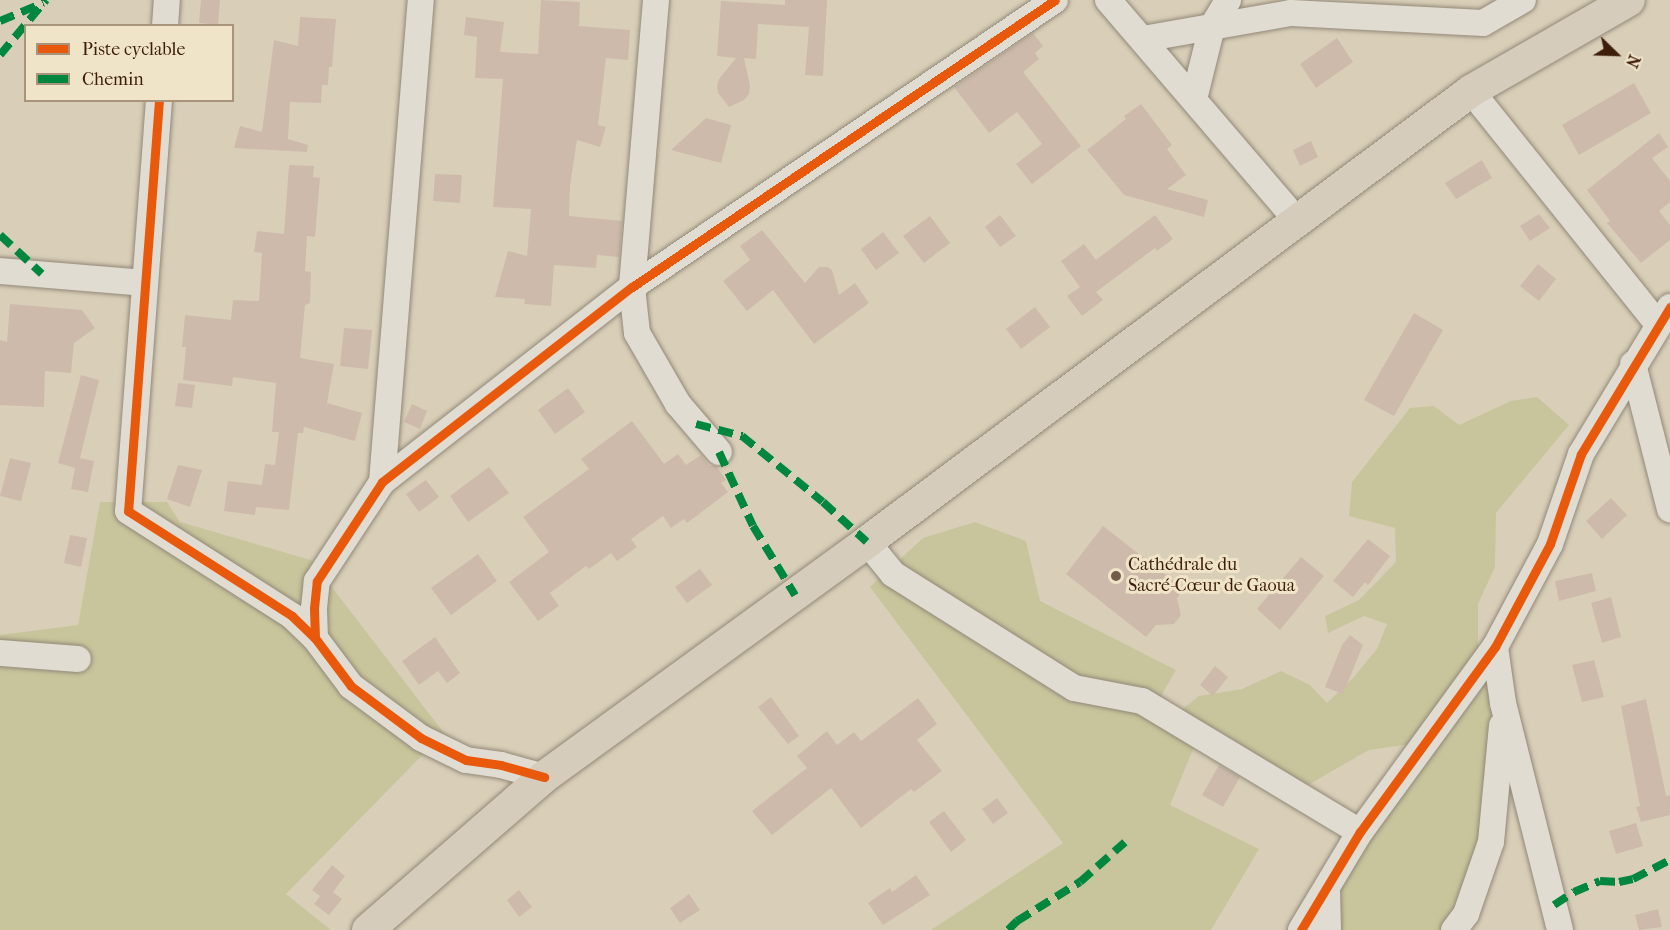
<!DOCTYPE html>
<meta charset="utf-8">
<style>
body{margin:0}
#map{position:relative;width:1670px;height:930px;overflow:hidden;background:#d9cfb8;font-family:"IM FELL French Canon",serif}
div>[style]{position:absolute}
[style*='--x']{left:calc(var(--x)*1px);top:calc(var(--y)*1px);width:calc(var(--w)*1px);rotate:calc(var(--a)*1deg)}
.green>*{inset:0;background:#c8c59c}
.building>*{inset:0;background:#cdbaab}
.roads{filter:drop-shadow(0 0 2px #928878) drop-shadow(0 0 2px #928878)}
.minor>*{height:26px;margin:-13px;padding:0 13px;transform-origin:13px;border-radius:13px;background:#e1dcd1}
.major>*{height:32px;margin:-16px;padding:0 16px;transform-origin:16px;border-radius:16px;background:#d6ccbc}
.quiet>*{height:8px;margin-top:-4px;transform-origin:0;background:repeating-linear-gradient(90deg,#00873e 0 15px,transparent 0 23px)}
.cycleway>*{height:9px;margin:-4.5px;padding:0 4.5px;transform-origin:4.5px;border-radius:4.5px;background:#e8590c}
.dots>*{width:16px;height:16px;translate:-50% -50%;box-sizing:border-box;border:3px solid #efe4c8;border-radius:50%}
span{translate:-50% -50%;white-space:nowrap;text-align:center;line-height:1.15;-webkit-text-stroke:6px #efe4c8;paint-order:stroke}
.poi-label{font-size:18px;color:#3e1d0b}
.left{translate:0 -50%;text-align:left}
.legend{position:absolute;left:24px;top:24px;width:210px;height:78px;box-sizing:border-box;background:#efe4c8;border:2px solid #a8947c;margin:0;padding:8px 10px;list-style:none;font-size:18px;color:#3e1d0b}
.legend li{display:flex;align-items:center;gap:12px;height:30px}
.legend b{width:30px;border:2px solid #a8947c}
.north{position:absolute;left:1586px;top:24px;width:60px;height:60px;-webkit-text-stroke:4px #efe4c8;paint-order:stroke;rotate:113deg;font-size:16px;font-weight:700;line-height:24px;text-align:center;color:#3e1d0b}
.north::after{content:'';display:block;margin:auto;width:21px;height:27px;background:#3e1d0b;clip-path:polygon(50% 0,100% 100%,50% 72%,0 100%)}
</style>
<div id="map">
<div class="green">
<i style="clip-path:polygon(1537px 397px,1569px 425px,1496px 513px,1495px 567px,1478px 604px,1478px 665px,1487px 689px,1503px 703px,1499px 772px,1454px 930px,1328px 930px,1327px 889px,1425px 742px,1369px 750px,1308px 785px,1279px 783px,1199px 735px,1170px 805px,1259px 849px,1211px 930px,931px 930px,1063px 843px,870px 587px,923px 538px,975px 522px,1026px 541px,1040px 601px,1176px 670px,1157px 703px,1174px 716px,1199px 696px,1242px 689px,1281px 671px,1310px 685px,1327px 703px,1352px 679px,1377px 649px,1387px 624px,1364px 616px,1328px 633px,1325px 616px,1359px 600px,1396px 562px,1395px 528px,1349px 516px,1352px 482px,1410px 408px,1434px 406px,1459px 425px,1511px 401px)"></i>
<i style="clip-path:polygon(100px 502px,167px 502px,180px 522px,311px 560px,444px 733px,286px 894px,331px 930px,0 930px,0 635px,78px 625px)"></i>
</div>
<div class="building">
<i style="clip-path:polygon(201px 0,220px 0,218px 25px,199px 23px)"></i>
<i style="clip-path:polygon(541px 0,580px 2px,579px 26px,630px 30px,628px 60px,606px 58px,598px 125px,606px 127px,600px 147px,577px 140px,570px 186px,569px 216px,622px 221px,619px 257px,597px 255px,596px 268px,554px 265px,551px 306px,524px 304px,525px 299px,495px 297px,508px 251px,527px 256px,531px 209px,493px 207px,503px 79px,475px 78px,477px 37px,464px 35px,466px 17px,504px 22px,500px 52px,538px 54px)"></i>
<i style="clip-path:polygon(785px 0,827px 0,823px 76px,805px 75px,809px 27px,758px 24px,756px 59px,744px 58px,750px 86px,749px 94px,744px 100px,729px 107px,718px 93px,717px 86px,719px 79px,736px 58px,717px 56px,721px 1px,785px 5px)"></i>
<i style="clip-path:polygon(300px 17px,336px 19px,332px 67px,329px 67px,328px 85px,322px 85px,321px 103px,290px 102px,288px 139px,308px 145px,307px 152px,234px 148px,240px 126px,262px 132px,274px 40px,298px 46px)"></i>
<i style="clip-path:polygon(1033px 33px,1043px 46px,1035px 53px,1039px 59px,1023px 72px,1081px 146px,1032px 184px,1016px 164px,1042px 144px,1017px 112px,989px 133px,954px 87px)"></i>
<i style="clip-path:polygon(1337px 38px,1353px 62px,1316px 88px,1300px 64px)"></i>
<i style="clip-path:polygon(1634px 83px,1651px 113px,1579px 155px,1562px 125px)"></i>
<i style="clip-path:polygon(1141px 104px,1172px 145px,1167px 149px,1186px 175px,1167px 189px,1208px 200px,1204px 217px,1124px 195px,1087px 150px,1126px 119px,1124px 116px)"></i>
<i style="clip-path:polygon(706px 118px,731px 125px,721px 163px,671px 150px)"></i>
<i style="clip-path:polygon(1659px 133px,1668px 147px,1652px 158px,1670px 181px,1670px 202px,1659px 211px,1670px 225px,1670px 240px,1641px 263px,1607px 223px,1610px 221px,1587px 190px)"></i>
<i style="clip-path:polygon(1311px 141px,1318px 157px,1300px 166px,1293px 150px)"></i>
<i style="clip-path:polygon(1482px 160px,1492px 178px,1456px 199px,1445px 183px)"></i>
<i style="clip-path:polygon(289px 165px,314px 166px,313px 177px,320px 178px,315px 237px,307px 236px,305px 271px,311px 272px,310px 303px,305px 305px,300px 358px,334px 364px,327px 403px,362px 413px,355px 441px,304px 427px,303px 433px,298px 433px,289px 510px,256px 507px,255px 515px,224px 511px,228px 481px,262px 485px,265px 464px,275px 465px,279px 432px,272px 432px,276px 383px,233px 377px,232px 386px,183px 380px,186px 347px,182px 347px,185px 315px,231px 320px,233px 300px,259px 301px,262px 253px,254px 252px,257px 231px,284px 234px)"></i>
<i style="clip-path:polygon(435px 174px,462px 175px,460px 203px,433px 201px)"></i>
<i style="clip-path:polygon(1539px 214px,1550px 228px,1530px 241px,1520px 226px)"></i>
<i style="clip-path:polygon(1000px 215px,1016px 236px,1000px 247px,985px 227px)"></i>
<i style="clip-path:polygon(1155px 215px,1173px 239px,1157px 251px,1155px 248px,1096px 292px,1103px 300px,1082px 316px,1067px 296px,1080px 287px,1061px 261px,1084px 244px,1096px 260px)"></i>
<i style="clip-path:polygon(930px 216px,950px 243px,924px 263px,903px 236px)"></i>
<i style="clip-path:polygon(762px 230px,805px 283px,819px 267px,828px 267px,832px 270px,839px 295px,855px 283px,869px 303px,814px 344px,773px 290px,747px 311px,723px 281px,750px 260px,740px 246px)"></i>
<i style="clip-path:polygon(883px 232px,899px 253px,876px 270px,861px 249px)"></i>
<i style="clip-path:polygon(1538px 264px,1556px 279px,1539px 301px,1520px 286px)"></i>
<i style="clip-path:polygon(10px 304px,82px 310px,95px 328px,74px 343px,71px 373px,45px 371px,44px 407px,0 405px,0 340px,7px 342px)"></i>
<i style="clip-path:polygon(1035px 307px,1050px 327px,1021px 349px,1006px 329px)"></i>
<i style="clip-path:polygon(1414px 313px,1443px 330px,1394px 416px,1364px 400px)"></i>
<i style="clip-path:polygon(344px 328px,372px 330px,368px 369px,340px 366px)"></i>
<i style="clip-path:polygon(81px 375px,99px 380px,80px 458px,94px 461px,88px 492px,71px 489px,75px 468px,58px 463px)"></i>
<i style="clip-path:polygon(178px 383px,195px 385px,192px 408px,175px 406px)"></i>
<i style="clip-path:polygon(568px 388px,585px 412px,555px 434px,538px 410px)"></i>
<i style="clip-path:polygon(412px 404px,427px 411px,420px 429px,404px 422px)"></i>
<i style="clip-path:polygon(632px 421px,664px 464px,678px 454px,686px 465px,701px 455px,709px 466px,716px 466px,726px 480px,721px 483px,728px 492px,687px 523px,684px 519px,671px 528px,663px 516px,631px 539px,637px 547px,617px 561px,611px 553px,589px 569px,586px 566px,550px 593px,559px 606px,538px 621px,509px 582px,549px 552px,523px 517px,589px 469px,581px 459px)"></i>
<i style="clip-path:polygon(10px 458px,31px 463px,21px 501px,0 496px)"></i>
<i style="clip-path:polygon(178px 465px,202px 470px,190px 507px,167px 499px)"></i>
<i style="clip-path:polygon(489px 467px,509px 493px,468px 522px,450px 496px)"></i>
<i style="clip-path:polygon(426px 480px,439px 497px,419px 512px,406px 494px)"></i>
<i style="clip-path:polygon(1611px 498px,1627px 515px,1602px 539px,1586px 521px)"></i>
<i style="clip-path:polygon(1103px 526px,1184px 589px,1177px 598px,1181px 615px,1174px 624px,1156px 625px,1146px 637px,1066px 574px)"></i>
<i style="clip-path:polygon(70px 535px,87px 538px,81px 567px,64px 563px)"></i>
<i style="clip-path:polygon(1368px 539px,1390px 556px,1368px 585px,1365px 582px,1353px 597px,1333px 581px)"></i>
<i style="clip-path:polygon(478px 554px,497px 581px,451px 615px,431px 588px)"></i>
<i style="clip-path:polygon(1301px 557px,1324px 576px,1280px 630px,1257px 609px)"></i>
<i style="clip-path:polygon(700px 569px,712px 585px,687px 603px,675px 587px)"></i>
<i style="clip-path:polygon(1592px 573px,1596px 591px,1559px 601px,1555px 581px)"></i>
<i style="clip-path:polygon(1611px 597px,1621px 637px,1602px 643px,1591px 603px)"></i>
<i style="clip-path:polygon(1350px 635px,1363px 645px,1343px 694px,1325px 687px,1342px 645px)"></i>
<i style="clip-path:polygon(435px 637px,460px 673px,447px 683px,438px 671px,419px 685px,402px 661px)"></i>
<i style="clip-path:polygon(1594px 660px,1604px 697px,1582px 702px,1572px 665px)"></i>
<i style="clip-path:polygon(1215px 666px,1228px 677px,1213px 696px,1200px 685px)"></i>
<i style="clip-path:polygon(771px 697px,799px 736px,788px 744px,758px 707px)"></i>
<i style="clip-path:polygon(918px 698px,937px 724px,917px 740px,942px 771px,914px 792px,911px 789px,861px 828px,831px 788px,772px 835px,752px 811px,807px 768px,797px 756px,827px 731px,837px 745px,854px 732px,861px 741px)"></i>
<i style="clip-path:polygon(1646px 699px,1666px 796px,1670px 795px,1670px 815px,1641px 822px,1636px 807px,1640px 806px,1621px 706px)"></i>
<i style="clip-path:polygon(1219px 765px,1240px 777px,1223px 807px,1202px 795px)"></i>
<i style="clip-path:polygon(997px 798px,1008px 813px,993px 824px,982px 809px)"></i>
<i style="clip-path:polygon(944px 811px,966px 840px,951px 852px,929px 822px)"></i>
<i style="clip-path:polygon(1636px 823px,1643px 846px,1616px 854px,1609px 831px)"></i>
<i style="clip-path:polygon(332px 865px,345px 876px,333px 892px,342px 899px,329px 915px,314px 904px,320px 896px,312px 890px)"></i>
<i style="clip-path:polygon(916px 875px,930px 895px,883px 925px,868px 903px,890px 888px,892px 892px)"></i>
<i style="clip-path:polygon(519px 890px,532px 907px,519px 917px,507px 900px)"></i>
<i style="clip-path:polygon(689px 894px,700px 910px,680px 923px,670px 908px)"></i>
<i style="clip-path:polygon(1658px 909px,1662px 927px,1639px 930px,1635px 915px)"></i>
</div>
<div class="roads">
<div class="minor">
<i style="--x:656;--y:0;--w:288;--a:94.8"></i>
<i style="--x:632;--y:287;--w:46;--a:83.8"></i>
<i style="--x:637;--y:333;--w:82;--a:60"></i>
<i style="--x:678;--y:404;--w:63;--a:49.5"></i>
<i style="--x:1108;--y:0;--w:292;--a:49.4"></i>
<i style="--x:165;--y:26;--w:26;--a:-86"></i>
<i style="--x:1143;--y:39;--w:150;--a:-10"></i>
<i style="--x:1291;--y:13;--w:192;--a:3"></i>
<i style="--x:1483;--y:23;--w:46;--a:-29.9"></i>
<i style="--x:1471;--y:91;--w:299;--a:51.3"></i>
<i style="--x:1194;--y:99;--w:74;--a:-76"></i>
<i style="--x:1212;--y:27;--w:31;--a:-59"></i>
<i style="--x:159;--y:100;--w:412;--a:94.3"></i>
<i style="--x:128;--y:511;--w:195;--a:32.6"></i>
<i style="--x:292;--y:616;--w:32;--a:44"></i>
<i style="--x:315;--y:638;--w:60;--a:53.1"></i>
<i style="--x:351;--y:686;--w:87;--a:36.6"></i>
<i style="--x:421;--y:738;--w:50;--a:26.1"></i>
<i style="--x:466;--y:760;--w:35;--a:8"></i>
<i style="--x:501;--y:765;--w:45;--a:15.6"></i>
<i style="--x:0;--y:271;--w:145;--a:4.7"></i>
<i style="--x:1633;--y:364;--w:150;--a:75.7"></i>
<i style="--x:382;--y:482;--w:484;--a:-85.4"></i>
<i style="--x:867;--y:542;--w:41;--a:50.9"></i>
<i style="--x:893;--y:574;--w:214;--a:32.2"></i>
<i style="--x:1074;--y:688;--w:69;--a:10.8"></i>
<i style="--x:1142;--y:701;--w:254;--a:31"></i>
<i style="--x:315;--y:638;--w:30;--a:-92"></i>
<i style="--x:314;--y:608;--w:27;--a:-84"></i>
<i style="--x:317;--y:581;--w:118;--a:-56.7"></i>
<i style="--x:382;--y:482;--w:317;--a:-38"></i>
<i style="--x:632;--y:287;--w:511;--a:-34.16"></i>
<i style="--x:1495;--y:647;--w:57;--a:81.9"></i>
<i style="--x:1503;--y:703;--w:234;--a:75.9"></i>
<i style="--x:0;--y:653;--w:78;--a:4.4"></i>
<i style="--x:1327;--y:889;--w:41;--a:88.6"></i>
<i style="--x:1301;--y:930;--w:114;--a:-59"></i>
<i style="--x:1360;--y:832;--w:229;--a:-53.9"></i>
<i style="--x:1495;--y:647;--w:117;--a:-61.9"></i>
<i style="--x:1550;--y:544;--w:95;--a:-71"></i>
<i style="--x:1581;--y:454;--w:172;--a:-58.8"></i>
<i style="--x:1454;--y:930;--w:20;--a:-53"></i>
<i style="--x:1466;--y:914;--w:76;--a:-70.9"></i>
<i style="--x:1491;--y:842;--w:117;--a:-84.6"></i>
</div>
<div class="major">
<i style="--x:368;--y:930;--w:233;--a:-41"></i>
<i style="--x:544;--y:777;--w:399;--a:-36"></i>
<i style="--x:867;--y:542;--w:754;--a:-36.75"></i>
<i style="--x:1471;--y:91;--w:182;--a:-29.9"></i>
</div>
</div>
<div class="quiet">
<i style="--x:0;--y:21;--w:47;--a:-22.7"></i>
<i style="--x:0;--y:55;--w:72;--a:-50.1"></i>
<i style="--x:0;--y:235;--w:57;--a:42.9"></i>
<i style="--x:696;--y:424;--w:48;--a:14.6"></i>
<i style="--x:742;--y:436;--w:104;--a:39.2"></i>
<i style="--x:823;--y:502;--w:59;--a:42.3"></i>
<i style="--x:719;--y:452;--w:81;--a:65.3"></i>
<i style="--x:753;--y:526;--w:81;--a:58.7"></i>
<i style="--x:1554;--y:905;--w:24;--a:-33"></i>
<i style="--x:1574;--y:892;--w:28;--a:-23"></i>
<i style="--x:1600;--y:881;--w:19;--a:3"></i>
<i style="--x:1619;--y:882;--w:14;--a:-12"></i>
<i style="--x:1633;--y:879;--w:42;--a:-27.2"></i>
<i style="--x:1008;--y:930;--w:13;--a:-45"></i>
<i style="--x:1017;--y:921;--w:74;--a:-31.8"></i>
<i style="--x:1080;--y:882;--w:60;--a:-41.6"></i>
</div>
<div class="cycleway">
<i style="--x:159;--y:100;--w:412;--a:94.3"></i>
<i style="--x:128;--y:511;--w:195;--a:32.6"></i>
<i style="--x:292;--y:616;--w:32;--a:44"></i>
<i style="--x:315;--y:638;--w:60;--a:53.1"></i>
<i style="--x:351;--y:686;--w:87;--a:36.6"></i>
<i style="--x:421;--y:738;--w:50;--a:26.1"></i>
<i style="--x:466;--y:760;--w:35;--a:8"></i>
<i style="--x:501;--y:765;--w:45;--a:15.6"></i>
<i style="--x:315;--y:638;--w:30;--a:-92"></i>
<i style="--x:314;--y:608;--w:27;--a:-84"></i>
<i style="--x:317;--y:581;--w:118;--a:-56.7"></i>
<i style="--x:382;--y:482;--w:317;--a:-38"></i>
<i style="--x:632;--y:287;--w:511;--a:-34.16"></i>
<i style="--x:1301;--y:930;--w:114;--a:-59"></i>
<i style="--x:1360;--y:832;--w:229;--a:-53.9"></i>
<i style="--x:1495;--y:647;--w:117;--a:-61.9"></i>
<i style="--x:1550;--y:544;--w:95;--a:-71"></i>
<i style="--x:1581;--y:454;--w:172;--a:-58.8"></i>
</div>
<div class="dots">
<i style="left:1116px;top:576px;background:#745b48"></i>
</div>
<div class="poi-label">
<span class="left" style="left:1128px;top:576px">Cathédrale du<br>Sacré-Cœur de Gaoua</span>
</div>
<ul class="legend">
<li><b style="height:8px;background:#e8590c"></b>Piste cyclable</li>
<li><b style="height:8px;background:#00873e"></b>Chemin</li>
</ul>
<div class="north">N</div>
</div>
